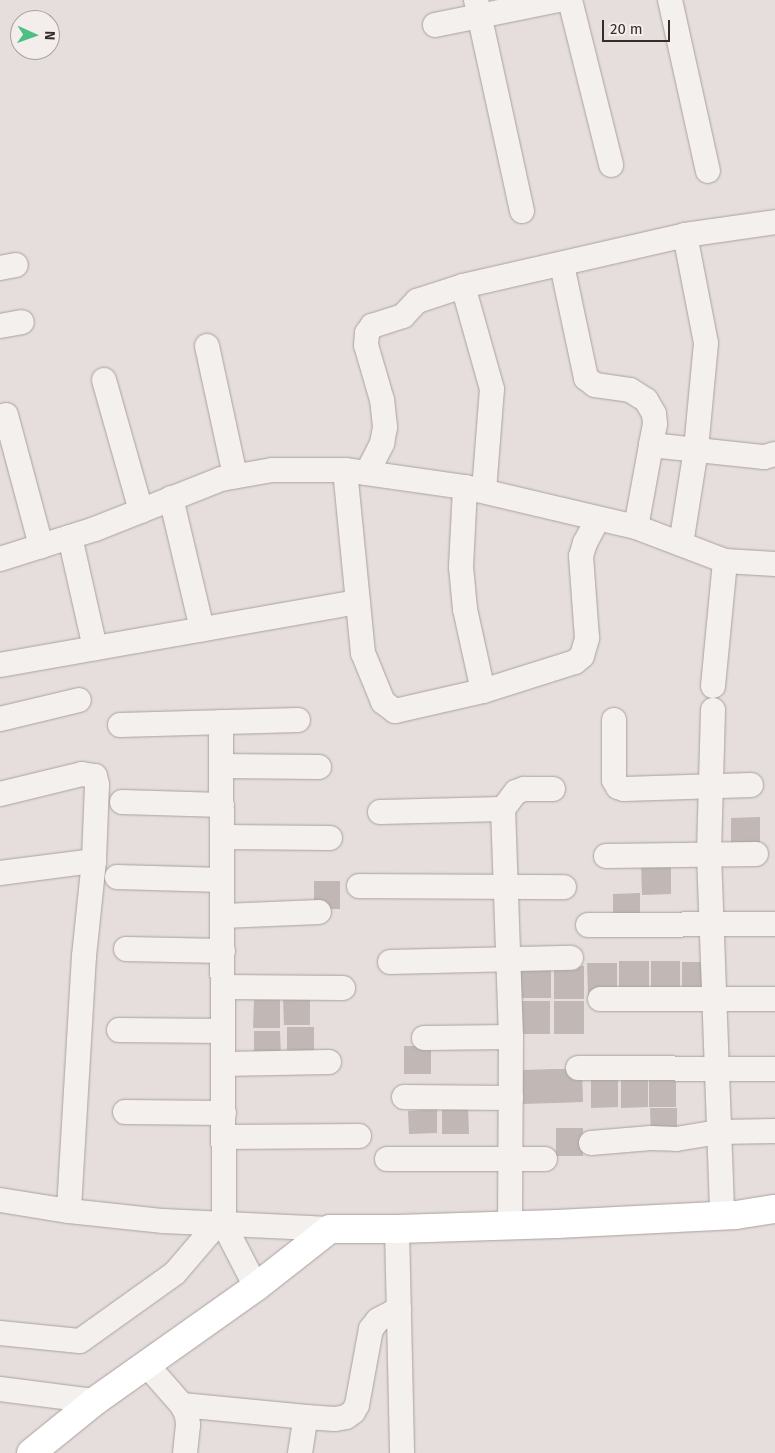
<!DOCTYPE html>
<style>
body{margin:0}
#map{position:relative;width:775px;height:1453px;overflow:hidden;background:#e5dedc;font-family:"Fira Sans",sans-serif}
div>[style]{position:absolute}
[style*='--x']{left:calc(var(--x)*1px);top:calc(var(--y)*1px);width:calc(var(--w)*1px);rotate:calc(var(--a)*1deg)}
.building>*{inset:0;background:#c1b7b4}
.roads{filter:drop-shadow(0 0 1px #aba19e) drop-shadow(0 0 1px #aba19e)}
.street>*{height:24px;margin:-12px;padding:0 12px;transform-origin:12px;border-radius:12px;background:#f4f0ee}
.secondary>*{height:28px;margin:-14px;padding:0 14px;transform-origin:14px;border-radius:14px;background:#fff}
span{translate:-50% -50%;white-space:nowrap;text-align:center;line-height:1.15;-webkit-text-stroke:4.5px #f3edeb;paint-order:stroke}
.north{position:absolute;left:10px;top:10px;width:50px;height:50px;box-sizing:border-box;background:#f3edeb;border:1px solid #a9a09d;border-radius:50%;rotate:92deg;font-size:14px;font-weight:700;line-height:20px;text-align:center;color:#392c27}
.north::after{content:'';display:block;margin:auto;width:18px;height:22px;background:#4cbf84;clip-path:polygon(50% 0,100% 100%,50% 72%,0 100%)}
.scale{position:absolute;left:602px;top:20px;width:68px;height:22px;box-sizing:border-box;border:2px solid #392c27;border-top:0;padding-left:6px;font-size:15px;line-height:18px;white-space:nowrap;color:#392c27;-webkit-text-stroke:4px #f3edeb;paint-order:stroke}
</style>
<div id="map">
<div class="building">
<i style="clip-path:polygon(760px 817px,760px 851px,731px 851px,731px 818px)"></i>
<i style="clip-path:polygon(641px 861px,671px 861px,671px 894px,642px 895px)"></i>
<i style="clip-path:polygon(314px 881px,340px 881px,340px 909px,314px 909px)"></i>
<i style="clip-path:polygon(640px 893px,640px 921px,613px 921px,613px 894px)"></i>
<i style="clip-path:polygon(619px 961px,649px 961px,649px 994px,619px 994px)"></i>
<i style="clip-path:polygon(651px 961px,680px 961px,680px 994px,651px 994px)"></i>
<i style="clip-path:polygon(682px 962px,711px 962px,711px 996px,682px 996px)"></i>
<i style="clip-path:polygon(587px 963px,617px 963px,617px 996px,588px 996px)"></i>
<i style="clip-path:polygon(521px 965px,551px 965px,551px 998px,521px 998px)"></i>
<i style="clip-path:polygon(554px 966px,584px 966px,584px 999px,554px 999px)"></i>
<i style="clip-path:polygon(283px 997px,310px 997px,310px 1025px,284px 1025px)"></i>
<i style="clip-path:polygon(280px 999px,280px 1028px,253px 1028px,254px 1000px)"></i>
<i style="clip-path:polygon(520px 1001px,550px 1001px,550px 1034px,520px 1034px)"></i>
<i style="clip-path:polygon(554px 1001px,584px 1001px,584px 1034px,554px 1034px)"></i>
<i style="clip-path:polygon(287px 1027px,314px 1027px,314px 1055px,287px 1055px)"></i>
<i style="clip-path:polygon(254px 1031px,280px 1031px,281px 1059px,254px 1059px)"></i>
<i style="clip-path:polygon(404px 1046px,431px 1046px,431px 1074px,404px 1074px)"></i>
<i style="clip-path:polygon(553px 1069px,582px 1069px,583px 1102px,523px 1104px,523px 1070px)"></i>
<i style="clip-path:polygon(591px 1079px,618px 1080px,618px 1107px,591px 1108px)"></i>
<i style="clip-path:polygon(649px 1079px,676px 1079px,676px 1107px,649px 1107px)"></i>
<i style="clip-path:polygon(621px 1080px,648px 1080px,648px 1107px,621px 1108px)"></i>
<i style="clip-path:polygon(442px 1106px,468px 1106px,469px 1134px,442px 1134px)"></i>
<i style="clip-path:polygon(650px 1108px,677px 1108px,677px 1136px,651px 1136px)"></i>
<i style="clip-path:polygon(437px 1109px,437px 1133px,409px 1134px,408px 1111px)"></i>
<i style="clip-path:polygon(556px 1128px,583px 1128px,583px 1156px,556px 1156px)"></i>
</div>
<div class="roads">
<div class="street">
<i style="--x:476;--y:0;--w:216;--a:77.7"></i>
<i style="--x:570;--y:0;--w:170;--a:76"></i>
<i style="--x:670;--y:0;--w:175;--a:77.5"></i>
<i style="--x:435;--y:25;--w:126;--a:-11.4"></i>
<i style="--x:562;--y:265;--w:116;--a:78"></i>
<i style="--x:586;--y:378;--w:11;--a:38"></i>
<i style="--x:595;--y:385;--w:35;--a:8"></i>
<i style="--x:630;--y:390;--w:19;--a:32"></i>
<i style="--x:646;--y:400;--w:16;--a:60"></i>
<i style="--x:654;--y:414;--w:10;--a:84"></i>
<i style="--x:655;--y:424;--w:21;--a:101"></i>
<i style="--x:0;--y:268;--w:16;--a:-11"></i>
<i style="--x:463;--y:286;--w:107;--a:74.3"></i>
<i style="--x:492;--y:389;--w:102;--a:94.5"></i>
<i style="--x:0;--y:326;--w:22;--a:-10"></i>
<i style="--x:207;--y:346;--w:133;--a:77.8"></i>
<i style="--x:104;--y:380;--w:136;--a:74.2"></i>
<i style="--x:6;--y:415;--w:136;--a:75"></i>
<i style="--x:345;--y:470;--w:184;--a:84.4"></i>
<i style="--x:363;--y:653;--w:53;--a:67.8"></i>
<i style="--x:383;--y:702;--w:15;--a:37"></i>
<i style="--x:395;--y:711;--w:90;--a:-12.8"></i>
<i style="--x:483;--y:691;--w:84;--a:-102.4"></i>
<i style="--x:465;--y:609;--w:42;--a:-95.4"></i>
<i style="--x:461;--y:567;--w:80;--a:-87.1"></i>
<i style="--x:367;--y:473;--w:34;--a:-63"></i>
<i style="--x:382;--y:443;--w:16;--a:-79"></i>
<i style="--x:385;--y:427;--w:27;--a:-96"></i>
<i style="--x:382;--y:400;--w:57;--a:-106.2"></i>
<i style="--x:366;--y:345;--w:12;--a:-85"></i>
<i style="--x:367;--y:333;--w:9;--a:-54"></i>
<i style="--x:372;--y:326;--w:33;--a:-18"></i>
<i style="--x:403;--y:316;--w:21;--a:-47"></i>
<i style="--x:417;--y:301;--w:48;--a:-18.1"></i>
<i style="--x:463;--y:286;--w:228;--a:-12.9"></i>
<i style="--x:685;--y:235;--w:91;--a:-8.2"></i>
<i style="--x:171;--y:498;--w:135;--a:76.7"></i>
<i style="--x:636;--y:527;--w:83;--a:-79.6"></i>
<i style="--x:651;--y:445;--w:114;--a:6.1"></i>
<i style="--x:764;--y:457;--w:11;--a:-15"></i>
<i style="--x:70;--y:537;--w:114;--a:77.3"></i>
<i style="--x:681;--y:544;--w:96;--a:-81"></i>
<i style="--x:696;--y:449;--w:106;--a:-84.6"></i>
<i style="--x:706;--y:343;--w:110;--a:-101"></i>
<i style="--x:0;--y:559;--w:100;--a:-17.5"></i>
<i style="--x:95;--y:529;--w:136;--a:-21.6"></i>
<i style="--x:221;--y:479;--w:52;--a:-10"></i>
<i style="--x:272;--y:470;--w:73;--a:0"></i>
<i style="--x:345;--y:470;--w:121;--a:8.1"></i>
<i style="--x:465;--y:487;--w:176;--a:13.2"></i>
<i style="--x:636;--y:527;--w:95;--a:20.9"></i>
<i style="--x:725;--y:561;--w:50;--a:3.4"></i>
<i style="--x:0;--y:665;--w:363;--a:-10"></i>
<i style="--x:713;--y:686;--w:126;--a:-84.5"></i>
<i style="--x:483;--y:691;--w:96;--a:-17.5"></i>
<i style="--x:575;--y:662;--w:9;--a:-41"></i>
<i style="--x:582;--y:656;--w:19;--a:-74"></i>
<i style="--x:587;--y:638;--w:82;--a:-94.2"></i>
<i style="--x:581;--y:556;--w:14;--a:-73"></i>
<i style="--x:585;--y:543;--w:27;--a:-62"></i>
<i style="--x:713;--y:710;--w:144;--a:91.6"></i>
<i style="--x:709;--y:854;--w:362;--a:87.9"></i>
<i style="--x:0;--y:719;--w:81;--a:-13.5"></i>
<i style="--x:614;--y:720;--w:60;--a:90"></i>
<i style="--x:614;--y:780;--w:8;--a:60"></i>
<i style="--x:618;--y:787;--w:6;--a:18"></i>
<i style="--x:624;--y:789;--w:127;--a:-1.8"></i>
<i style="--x:221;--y:722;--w:503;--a:89.66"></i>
<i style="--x:224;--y:1225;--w:70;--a:62.7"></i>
<i style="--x:120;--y:725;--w:178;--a:-1.6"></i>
<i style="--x:221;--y:766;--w:98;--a:0.6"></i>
<i style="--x:0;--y:794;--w:84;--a:-13.7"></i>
<i style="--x:82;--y:774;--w:13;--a:9"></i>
<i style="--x:95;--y:776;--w:9;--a:77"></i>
<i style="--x:97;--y:785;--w:76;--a:92.3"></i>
<i style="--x:94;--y:861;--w:96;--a:96"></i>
<i style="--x:84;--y:956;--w:255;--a:93.4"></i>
<i style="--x:122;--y:802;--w:100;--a:1.7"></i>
<i style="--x:380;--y:812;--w:123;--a:-1.4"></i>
<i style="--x:222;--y:837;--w:108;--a:0.5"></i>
<i style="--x:606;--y:856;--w:150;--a:-0.8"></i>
<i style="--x:0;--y:873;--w:95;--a:-7.3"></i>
<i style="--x:117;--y:877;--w:105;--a:1.6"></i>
<i style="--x:359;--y:886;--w:205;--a:0.3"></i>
<i style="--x:223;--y:916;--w:96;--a:-2.4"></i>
<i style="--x:588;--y:925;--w:187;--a:-0.3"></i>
<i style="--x:126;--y:949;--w:97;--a:1.2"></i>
<i style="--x:390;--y:962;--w:181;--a:-1.3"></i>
<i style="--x:224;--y:987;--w:119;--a:0.5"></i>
<i style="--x:600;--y:999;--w:175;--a:0"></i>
<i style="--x:119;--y:1030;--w:104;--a:0.6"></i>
<i style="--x:424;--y:1038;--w:87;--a:-0.7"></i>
<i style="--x:223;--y:1064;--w:106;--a:-1.1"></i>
<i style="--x:578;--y:1068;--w:197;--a:0.3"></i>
<i style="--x:404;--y:1097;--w:107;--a:0.5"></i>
<i style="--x:125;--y:1112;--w:99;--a:0.6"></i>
<i style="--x:224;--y:1137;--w:135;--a:-0.4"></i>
<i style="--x:591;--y:1143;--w:60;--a:-4.8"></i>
<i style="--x:651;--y:1138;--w:25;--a:2"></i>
<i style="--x:676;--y:1139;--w:44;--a:-9.2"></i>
<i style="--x:719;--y:1132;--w:56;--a:-1"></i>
<i style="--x:387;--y:1159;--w:158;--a:0"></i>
<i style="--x:0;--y:1200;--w:70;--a:9.1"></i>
<i style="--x:69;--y:1211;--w:95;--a:6.1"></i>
<i style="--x:163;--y:1221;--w:167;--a:2.7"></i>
<i style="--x:510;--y:1225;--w:188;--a:-89.7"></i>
<i style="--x:511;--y:1037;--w:228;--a:-92"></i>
<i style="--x:503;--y:809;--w:21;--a:-53"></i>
<i style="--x:516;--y:792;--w:9;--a:-21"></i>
<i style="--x:524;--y:789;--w:29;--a:0"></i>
<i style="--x:397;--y:1229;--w:224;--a:88.7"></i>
<i style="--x:0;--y:1333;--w:80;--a:5.7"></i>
<i style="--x:80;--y:1341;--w:117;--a:-35.6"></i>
<i style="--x:175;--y:1273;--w:63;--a:-49.5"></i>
<i style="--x:146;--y:1364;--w:55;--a:48.7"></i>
<i style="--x:182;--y:1405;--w:11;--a:63"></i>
<i style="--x:187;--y:1415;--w:10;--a:84"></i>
<i style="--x:188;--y:1425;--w:28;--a:96"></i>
<i style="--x:0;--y:1389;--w:96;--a:7.2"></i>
<i style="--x:182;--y:1405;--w:125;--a:5.5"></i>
<i style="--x:306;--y:1417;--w:29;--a:4"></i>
<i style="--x:335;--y:1419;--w:11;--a:-10"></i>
<i style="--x:346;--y:1417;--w:9;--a:-36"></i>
<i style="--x:353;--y:1412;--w:8;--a:-60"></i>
<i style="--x:357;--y:1405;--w:77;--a:-79.6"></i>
<i style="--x:371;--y:1329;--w:11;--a:-52"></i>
<i style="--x:378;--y:1320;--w:24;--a:-28"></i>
<i style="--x:300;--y:1453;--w:36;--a:-81"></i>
</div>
<div class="secondary">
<i style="--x:31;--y:1453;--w:82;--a:-39.1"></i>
<i style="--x:95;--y:1401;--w:197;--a:-35.3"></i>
<i style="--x:256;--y:1287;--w:94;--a:-38.1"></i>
<i style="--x:330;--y:1229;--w:67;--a:0"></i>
<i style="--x:397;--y:1229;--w:160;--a:-1.8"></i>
<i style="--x:557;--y:1224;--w:179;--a:-2.9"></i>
<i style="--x:736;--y:1215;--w:39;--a:-9"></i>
</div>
</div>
<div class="north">N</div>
<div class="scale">20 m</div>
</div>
